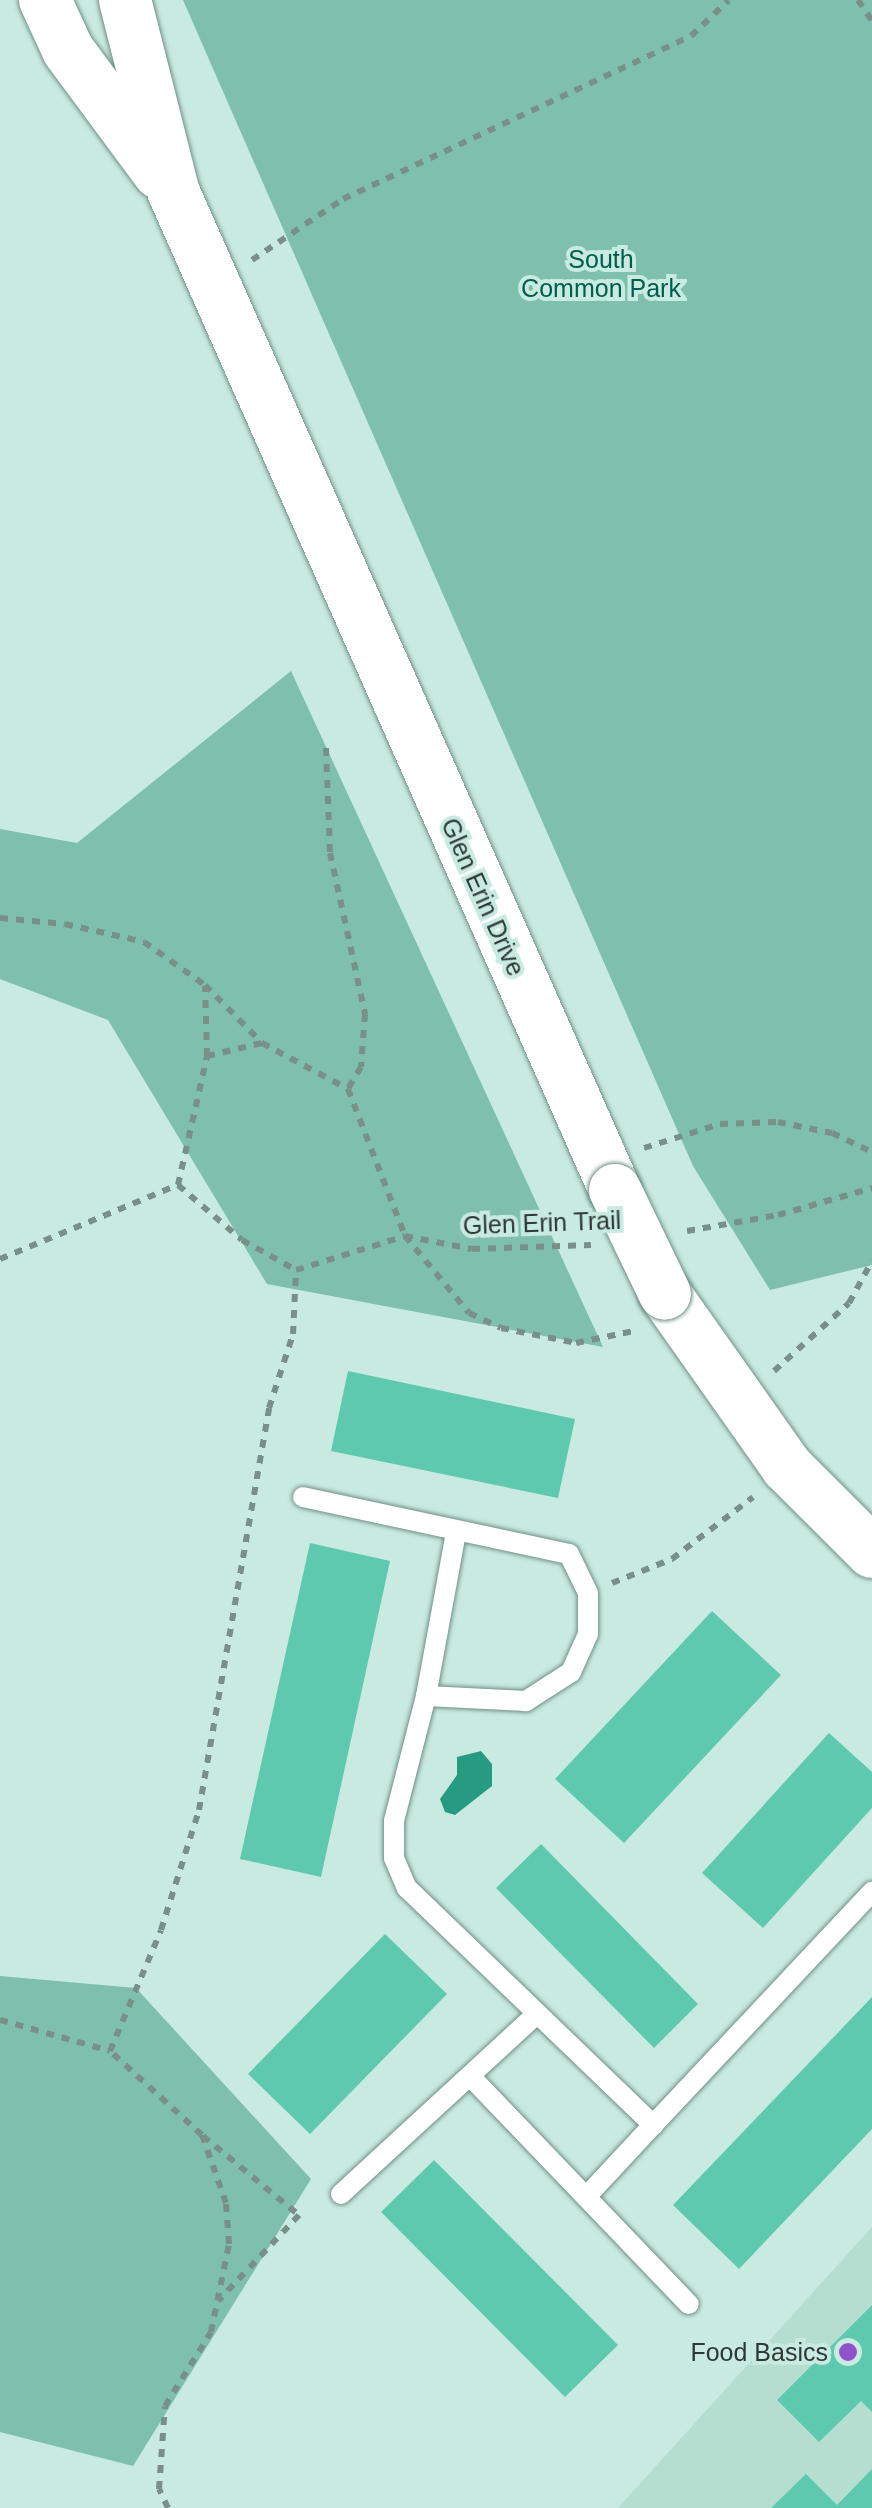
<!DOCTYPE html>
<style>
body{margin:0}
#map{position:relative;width:872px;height:2508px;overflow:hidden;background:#c9eae0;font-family:Helvetica,sans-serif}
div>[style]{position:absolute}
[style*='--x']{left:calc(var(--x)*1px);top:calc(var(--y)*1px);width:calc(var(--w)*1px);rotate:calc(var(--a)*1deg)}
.built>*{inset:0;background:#b5ded1}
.green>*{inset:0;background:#7ebfad}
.water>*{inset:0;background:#279a82}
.building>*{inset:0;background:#5ec9ae}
.path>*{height:6px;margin-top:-3px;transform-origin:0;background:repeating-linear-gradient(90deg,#799089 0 8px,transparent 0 16px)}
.roads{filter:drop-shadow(0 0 2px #718f86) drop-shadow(0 0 2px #718f86)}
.service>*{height:20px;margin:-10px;padding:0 10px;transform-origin:10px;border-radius:10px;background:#fff}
.tertiary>*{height:52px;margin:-26px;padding:0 26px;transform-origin:26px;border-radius:26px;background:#fff}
.bridges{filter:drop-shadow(0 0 2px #718f86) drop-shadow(0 0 2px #718f86)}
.tertiary-bridge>*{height:52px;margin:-26px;padding:0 26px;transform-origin:26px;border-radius:26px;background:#fff}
.dots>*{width:28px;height:28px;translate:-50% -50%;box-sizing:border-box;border:5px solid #c9eae0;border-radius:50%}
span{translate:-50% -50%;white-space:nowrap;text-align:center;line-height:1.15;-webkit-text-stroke:8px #c9eae0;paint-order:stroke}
.park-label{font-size:25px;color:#005e4d}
.street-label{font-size:25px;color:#2c3935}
.poi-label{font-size:25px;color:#2c3935}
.right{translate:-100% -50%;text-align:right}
</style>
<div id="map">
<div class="built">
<i style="clip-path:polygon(872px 2227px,872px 2508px,618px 2508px)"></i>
</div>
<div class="green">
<i style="clip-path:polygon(183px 0,872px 0,872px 1265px,770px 1290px,693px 1166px)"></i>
<i style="clip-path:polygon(291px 671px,603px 1347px,267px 1284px,108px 1020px,0 979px,0 829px,77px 843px)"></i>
<i style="clip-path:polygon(0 1976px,136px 1988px,311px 2179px,133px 2466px,0 2432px)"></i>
</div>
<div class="water">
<i style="clip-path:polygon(481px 1751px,492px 1764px,492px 1786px,455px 1815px,445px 1812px,440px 1799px,457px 1775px,457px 1757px)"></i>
</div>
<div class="building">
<i style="clip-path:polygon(348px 1371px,575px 1419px,558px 1498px,331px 1451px)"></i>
<i style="clip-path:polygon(310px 1543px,390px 1561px,321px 1877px,240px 1859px)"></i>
<i style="clip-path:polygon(712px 1611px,781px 1675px,624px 1843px,555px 1779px)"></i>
<i style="clip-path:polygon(829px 1733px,872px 1772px,872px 1808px,763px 1928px,702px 1873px)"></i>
<i style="clip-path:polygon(541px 1844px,698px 2004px,654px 2048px,496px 1888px)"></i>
<i style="clip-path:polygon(385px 1934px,447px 1994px,310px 2134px,248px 2074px)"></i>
<i style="clip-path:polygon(872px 1997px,872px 2129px,739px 2269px,673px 2205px)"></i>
<i style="clip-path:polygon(434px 2160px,618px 2345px,565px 2397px,381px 2212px)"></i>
<i style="clip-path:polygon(872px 2305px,872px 2412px,861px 2401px,819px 2442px,777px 2400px)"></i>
<i style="clip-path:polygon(872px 2469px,872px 2508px,771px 2508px,806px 2474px,837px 2505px)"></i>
</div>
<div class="path">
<i style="--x:858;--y:0;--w:25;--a:56"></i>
<i style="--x:252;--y:260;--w:110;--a:-33.8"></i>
<i style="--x:343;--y:199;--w:384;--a:-25.1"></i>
<i style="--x:691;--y:36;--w:52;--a:-43.5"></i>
<i style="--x:326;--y:748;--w:105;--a:87.8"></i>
<i style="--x:330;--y:853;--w:165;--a:77.7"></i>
<i style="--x:365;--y:1014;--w:53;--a:94.3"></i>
<i style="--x:361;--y:1067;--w:26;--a:121"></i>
<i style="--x:0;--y:918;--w:65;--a:5.3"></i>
<i style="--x:65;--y:924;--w:81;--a:12.8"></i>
<i style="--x:144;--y:942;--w:75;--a:35.2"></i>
<i style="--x:205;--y:985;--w:81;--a:45.5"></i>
<i style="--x:262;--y:1043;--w:98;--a:28.1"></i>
<i style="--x:348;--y:1089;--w:158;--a:68.8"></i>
<i style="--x:405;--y:1236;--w:68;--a:11"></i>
<i style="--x:472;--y:1249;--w:119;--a:-1.9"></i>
<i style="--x:207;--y:1056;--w:57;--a:-13.3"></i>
<i style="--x:644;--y:1148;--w:80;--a:-17.5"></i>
<i style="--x:720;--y:1124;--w:58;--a:-2"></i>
<i style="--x:778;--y:1122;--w:55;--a:11.5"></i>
<i style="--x:832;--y:1133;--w:44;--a:25.4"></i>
<i style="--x:178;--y:1185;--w:84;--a:40.7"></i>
<i style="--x:242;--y:1240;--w:62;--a:29.1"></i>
<i style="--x:296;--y:1270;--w:114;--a:-17.3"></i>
<i style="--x:405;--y:1236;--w:100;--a:50.3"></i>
<i style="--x:469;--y:1313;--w:35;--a:25"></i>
<i style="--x:501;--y:1328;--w:76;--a:11.3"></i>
<i style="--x:576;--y:1343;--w:59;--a:-11.7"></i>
<i style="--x:687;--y:1231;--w:92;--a:-10"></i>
<i style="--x:778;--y:1215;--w:98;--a:-16"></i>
<i style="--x:0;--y:1259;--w:193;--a:-22.6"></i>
<i style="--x:178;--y:1185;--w:132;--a:-77.3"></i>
<i style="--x:207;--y:1056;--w:70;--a:-91.6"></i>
<i style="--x:774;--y:1371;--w:101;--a:-42.2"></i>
<i style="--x:849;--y:1303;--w:48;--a:-61.3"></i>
<i style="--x:612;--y:1583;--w:65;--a:-21.8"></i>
<i style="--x:672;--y:1559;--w:102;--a:-37.4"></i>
<i style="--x:0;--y:2020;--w:114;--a:15.7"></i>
<i style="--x:203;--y:2136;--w:124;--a:39.5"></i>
<i style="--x:299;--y:2215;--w:118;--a:133.3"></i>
<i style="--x:168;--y:2508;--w:21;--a:-115"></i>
<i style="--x:159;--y:2489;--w:83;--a:-85.9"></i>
<i style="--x:165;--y:2406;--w:87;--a:-58.1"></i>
<i style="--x:211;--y:2332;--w:90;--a:-78.4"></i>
<i style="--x:229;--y:2244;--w:41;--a:-94.2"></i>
<i style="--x:226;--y:2203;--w:72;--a:-109.4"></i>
<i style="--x:202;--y:2135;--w:125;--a:-137.6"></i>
<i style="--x:110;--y:2051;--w:131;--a:-67.1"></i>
<i style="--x:161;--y:1930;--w:126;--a:-72.4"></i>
<i style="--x:199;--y:1810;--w:408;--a:-80.1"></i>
<i style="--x:269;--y:1408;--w:78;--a:-72"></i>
<i style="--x:293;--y:1334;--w:64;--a:-87.3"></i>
</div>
<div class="roads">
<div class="service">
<i style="--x:303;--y:1497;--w:272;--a:12.1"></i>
<i style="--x:569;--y:1554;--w:43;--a:64"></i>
<i style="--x:588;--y:1593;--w:41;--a:90"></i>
<i style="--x:588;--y:1634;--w:42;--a:114.1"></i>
<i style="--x:571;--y:1672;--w:54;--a:147.2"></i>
<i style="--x:526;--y:1701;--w:100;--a:-177.1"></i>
<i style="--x:426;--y:1696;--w:129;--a:104.4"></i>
<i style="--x:394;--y:1821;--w:37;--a:90"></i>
<i style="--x:394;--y:1858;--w:33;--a:67"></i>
<i style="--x:407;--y:1888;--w:342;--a:43.9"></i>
<i style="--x:653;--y:2125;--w:320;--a:-46.8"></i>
<i style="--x:426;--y:1696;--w:167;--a:-79.6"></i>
<i style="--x:470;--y:2076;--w:316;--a:46.2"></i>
<i style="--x:341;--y:2194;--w:266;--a:-42.6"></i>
<i style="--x:586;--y:2197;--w:98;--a:-47.1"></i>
</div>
<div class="tertiary">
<i style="--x:45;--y:0;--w:55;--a:65.3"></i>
<i style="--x:68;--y:50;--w:153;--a:53.5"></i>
<i style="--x:125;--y:0;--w:199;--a:75.8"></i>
<i style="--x:174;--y:193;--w:1090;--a:66.14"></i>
<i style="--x:665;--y:1294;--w:212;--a:54.8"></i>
<i style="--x:787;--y:1467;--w:120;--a:45"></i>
</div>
</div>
<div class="bridges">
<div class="tertiary-bridge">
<i style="--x:615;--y:1190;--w:115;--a:64.3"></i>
</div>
</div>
<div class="dots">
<i style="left:848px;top:2352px;background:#9151c7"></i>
</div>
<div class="park-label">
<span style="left:601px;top:274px">South<br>Common Park</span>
</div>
<div class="street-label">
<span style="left:483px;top:897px;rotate:66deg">Glen Erin Drive</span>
<span style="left:542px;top:1223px;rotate:-2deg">Glen Erin Trail</span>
</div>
<div class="poi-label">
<span class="right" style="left:828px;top:2352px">Food Basics</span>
</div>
</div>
